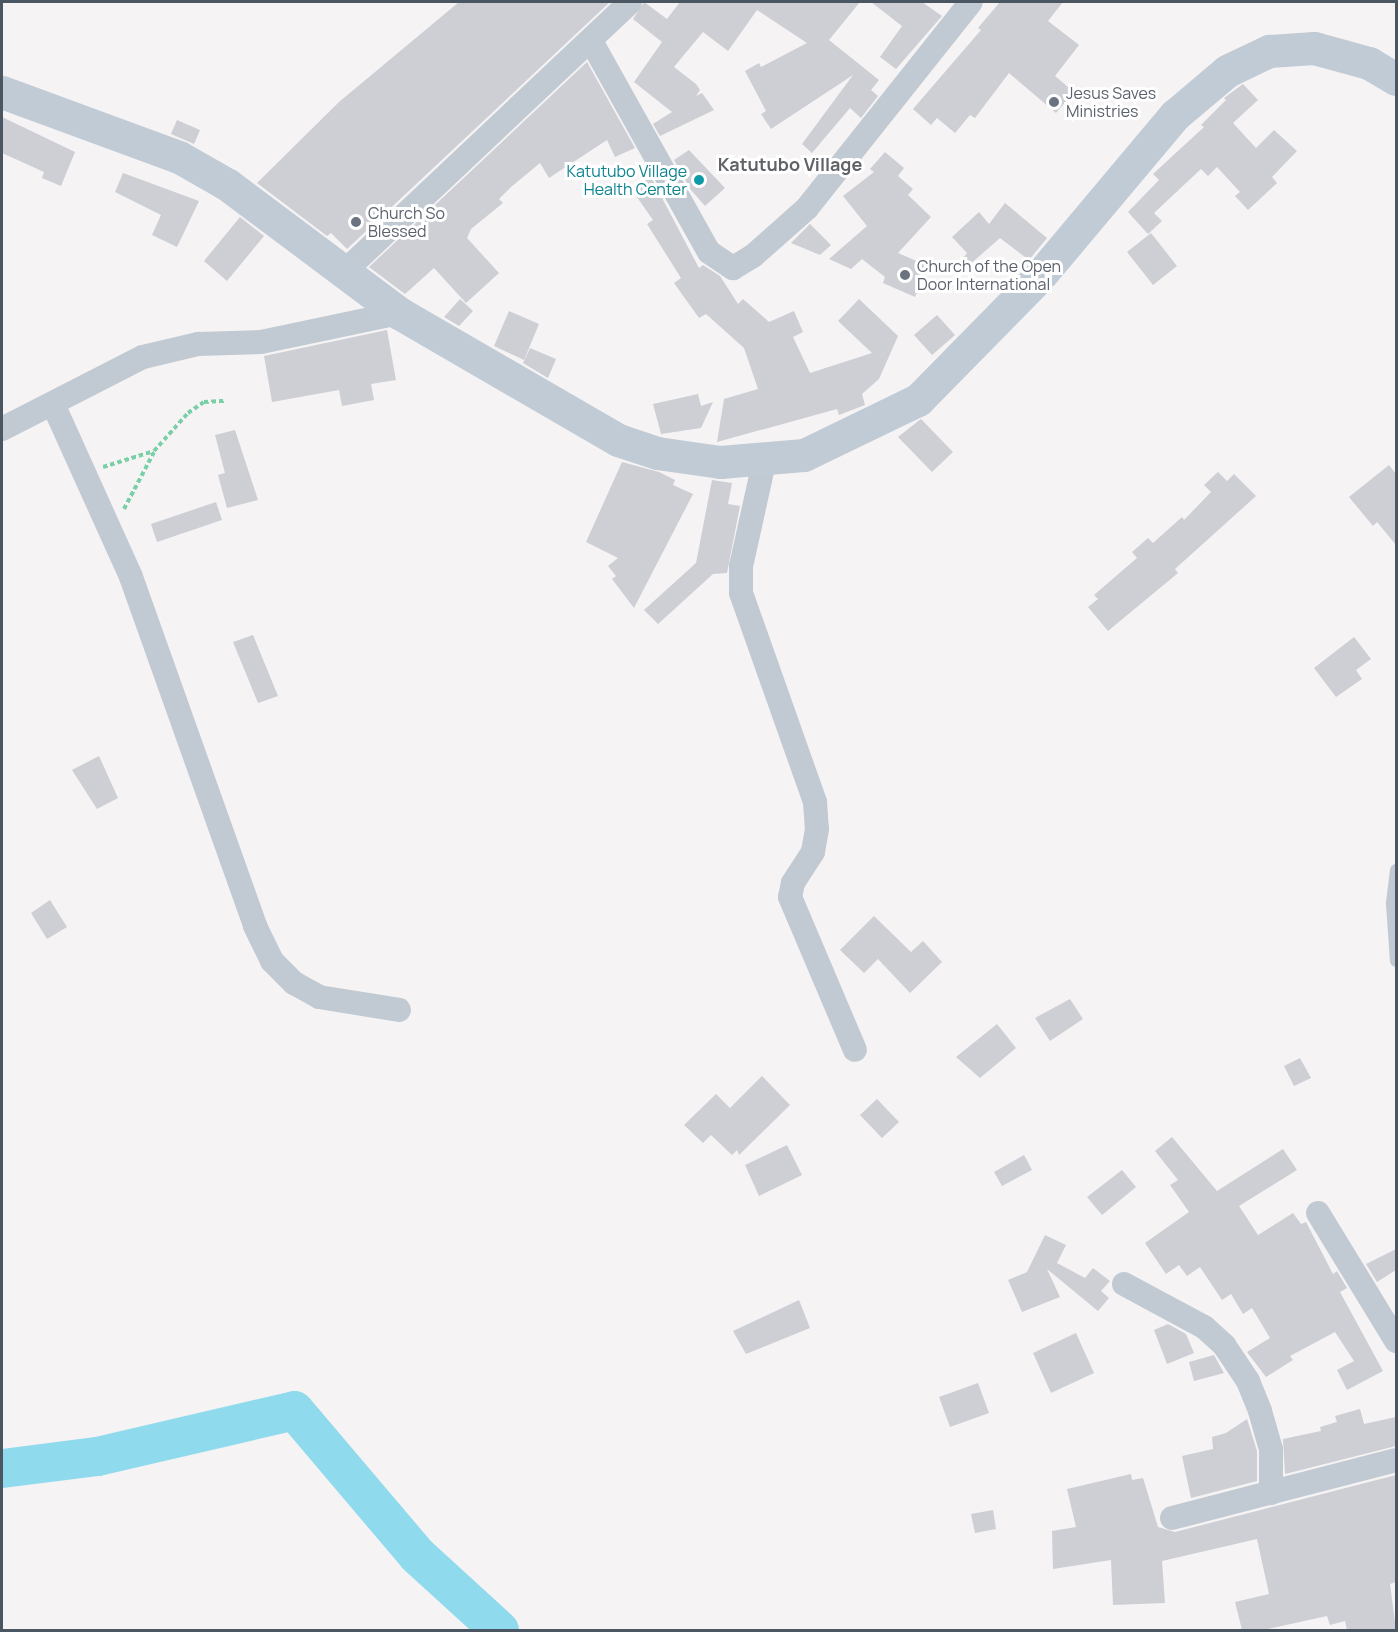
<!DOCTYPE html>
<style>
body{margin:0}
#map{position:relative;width:1398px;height:1632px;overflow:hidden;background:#f5f3f3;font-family:Manrope,sans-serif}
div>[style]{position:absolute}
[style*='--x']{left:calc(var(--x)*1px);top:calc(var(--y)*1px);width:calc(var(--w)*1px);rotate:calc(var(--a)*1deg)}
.river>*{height:39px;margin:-19.5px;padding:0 19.5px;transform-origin:19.5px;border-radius:19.5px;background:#90daee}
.building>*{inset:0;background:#cdcfd5}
.path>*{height:4px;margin-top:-2px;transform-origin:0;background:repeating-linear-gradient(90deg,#7ad0a6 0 4.5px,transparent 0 7.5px)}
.lane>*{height:12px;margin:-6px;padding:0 6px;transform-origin:6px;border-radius:6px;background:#c1cad2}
.street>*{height:24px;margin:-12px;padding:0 12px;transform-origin:12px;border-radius:12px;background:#c1cad2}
.secondary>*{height:33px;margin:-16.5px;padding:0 16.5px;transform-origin:16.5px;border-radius:16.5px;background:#c1cbd6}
.dots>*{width:16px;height:16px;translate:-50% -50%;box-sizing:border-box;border:3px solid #fff;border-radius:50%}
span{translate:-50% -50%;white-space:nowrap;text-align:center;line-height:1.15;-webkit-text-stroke:6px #fff;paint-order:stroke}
.worship-label{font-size:16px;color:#5b616d}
.left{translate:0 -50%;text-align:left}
.culture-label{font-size:16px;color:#0d838f}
.right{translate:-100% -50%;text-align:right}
.neighbourhood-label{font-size:18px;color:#5f6368;font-weight:700}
.frame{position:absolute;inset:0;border:3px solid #4a5661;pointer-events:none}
</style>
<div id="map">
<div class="river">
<i style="--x:2;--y:1468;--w:96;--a:-7.2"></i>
<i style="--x:97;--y:1456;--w:202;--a:-13.1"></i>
<i style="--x:294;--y:1410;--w:190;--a:49.7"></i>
<i style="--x:417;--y:1555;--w:111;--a:42.4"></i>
</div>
<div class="building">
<i style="clip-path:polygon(459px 2px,610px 2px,347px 249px,331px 233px,327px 236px,257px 183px,339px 102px)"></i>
<i style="clip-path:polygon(644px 2px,667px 19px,680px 2px,860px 2px,829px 40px,879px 80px,871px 90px,878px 96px,861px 118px,850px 108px,812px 153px,802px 144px,853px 75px,771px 129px,761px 114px,766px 111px,745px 71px,759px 63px,761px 67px,807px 43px,757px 10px,728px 51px,703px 32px,674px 67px,696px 84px,700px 90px,696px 96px,702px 93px,714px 110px,660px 136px,653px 124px,672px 112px,634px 82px,662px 42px,633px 19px)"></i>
<i style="clip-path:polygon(871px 2px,922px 2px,942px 16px,896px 69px,880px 57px,902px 26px)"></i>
<i style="clip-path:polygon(1000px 2px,1063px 2px,1048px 21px,1079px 45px,1055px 76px,1074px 92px,1056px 113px,1009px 73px,975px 118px,970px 115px,955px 133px,937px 118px,931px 125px,913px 109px,981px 30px,978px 28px)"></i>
<i style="clip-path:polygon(587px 62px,635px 148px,615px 157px,607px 140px,549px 178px,540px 163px,511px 187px,499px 199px,503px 203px,471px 229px,467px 238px,499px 273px,466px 303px,434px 268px,405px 294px,369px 267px)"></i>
<i style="clip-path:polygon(1243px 84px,1258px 100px,1233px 123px,1256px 148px,1274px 130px,1297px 151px,1272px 177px,1277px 183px,1248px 210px,1235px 196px,1240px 192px,1217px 167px,1208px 176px,1201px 169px,1154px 213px,1162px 221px,1148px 234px,1128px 212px,1159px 180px,1153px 174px,1204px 127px,1201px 125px,1226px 100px,1224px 98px)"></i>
<i style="clip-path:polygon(2px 117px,75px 152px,61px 186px,42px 178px,44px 172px,2px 153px)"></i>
<i style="clip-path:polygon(177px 120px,200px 130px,194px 144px,171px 134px)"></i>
<i style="clip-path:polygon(689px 150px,725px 188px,705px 206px,691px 190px,674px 160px)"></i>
<i style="clip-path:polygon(885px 152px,904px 168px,898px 176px,913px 189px,908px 195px,931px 217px,898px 253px,928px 266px,915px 297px,883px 283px,885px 277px,862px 259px,851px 269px,829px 259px,867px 226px,843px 196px,874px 172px,870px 169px)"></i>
<i style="clip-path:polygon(123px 173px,199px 201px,177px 247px,152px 235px,161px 215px,115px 192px)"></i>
<i style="clip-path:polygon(651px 177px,699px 268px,703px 265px,720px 276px,738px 304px,743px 299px,769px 322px,794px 311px,803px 332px,793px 337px,810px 373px,872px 353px,838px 321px,859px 299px,898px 336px,879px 379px,862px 394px,865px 405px,839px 415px,837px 409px,717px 442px,724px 399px,758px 389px,744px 348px,706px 314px,699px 318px,674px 283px,681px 278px,647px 224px,653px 220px,632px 190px)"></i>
<i style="clip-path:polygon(1005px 203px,1047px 238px,1029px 260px,1000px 238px,967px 267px,961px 261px,967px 253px,952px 237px,979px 212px,989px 224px)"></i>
<i style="clip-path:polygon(240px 217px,264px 236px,227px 281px,204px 261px)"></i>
<i style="clip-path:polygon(810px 224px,831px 245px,820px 255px,791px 243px)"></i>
<i style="clip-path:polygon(1151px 233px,1177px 266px,1153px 285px,1127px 252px)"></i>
<i style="clip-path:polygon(460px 299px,473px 311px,459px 326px,444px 317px)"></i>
<i style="clip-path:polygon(509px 311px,539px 324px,524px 360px,494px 346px)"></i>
<i style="clip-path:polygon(937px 315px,955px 335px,932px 355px,914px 335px)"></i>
<i style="clip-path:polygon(387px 330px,396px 380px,371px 384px,374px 400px,342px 406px,339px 390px,272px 402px,264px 356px)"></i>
<i style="clip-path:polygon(530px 348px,556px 359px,548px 378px,523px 363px)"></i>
<i style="clip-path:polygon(698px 394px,701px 406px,713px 402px,701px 428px,661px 434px,653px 404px)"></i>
<i style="clip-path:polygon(921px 419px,953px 452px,932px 472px,898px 437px)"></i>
<i style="clip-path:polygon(235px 430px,258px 500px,227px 508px,218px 475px,225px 473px,215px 435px)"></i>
<i style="clip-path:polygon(622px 462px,659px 472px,675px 480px,673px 485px,693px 494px,634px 608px,612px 579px,616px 576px,608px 566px,618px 558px,586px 542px)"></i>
<i style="clip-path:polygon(1389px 465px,1396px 474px,1396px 545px,1377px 522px,1373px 526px,1349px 497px)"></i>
<i style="clip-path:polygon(1218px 472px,1227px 481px,1234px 474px,1256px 496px,1175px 569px,1178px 573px,1108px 631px,1088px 607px,1098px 599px,1094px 595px,1137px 558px,1132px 552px,1148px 538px,1153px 543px,1182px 517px,1184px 520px,1211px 492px,1204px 485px)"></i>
<i style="clip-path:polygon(712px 480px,732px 483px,728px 504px,740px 506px,727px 573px,713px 574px,658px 624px,644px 610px,696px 563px)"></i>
<i style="clip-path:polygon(216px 502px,222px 520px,157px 542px,151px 524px)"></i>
<i style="clip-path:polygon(253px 635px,278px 696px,258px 703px,233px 642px)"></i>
<i style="clip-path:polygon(1354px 637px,1371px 659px,1356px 670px,1362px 679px,1336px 697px,1314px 668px)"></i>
<i style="clip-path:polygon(99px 756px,118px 798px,97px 809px,72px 770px)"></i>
<i style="clip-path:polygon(50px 900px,67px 927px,47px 939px,31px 913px)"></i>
<i style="clip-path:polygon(874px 916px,911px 952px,923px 941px,942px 962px,910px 993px,878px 959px,864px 973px,840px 950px)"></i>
<i style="clip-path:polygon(1070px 999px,1083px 1019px,1050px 1041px,1035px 1018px)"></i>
<i style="clip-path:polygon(997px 1024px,1016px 1048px,980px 1078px,956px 1057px)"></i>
<i style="clip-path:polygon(1300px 1058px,1311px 1078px,1294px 1086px,1284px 1066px)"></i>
<i style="clip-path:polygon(762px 1076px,790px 1105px,739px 1155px,737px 1150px,732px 1155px,711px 1135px,703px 1143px,684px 1125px,716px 1094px,730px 1108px)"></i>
<i style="clip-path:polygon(877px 1099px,899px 1122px,882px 1138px,860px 1115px)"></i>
<i style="clip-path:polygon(1172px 1137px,1217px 1191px,1283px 1149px,1297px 1170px,1239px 1206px,1258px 1235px,1293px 1213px,1301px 1224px,1306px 1222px,1333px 1274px,1337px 1271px,1347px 1288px,1340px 1292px,1383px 1371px,1347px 1390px,1337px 1370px,1354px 1361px,1335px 1332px,1290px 1356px,1293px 1360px,1266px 1377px,1247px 1352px,1270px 1338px,1252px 1308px,1243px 1314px,1231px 1294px,1222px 1300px,1200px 1267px,1187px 1276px,1179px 1265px,1166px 1274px,1145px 1243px,1189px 1212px,1170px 1185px,1178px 1180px,1155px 1151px)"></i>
<i style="clip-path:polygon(787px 1145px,802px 1175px,759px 1196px,745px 1165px)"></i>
<i style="clip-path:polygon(1024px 1155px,1032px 1170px,1002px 1186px,994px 1172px)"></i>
<i style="clip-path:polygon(1122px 1170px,1136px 1187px,1102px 1215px,1087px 1197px)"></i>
<i style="clip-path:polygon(1045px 1235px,1066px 1245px,1057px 1263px,1085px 1278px,1093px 1268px,1110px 1281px,1101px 1291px,1109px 1298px,1098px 1311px,1047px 1269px,1060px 1297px,1022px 1312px,1008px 1280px,1027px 1272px)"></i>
<i style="clip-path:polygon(1396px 1249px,1396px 1270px,1377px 1282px,1366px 1264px)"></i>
<i style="clip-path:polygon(799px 1300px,810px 1328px,746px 1354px,733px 1331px)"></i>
<i style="clip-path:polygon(1168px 1324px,1186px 1334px,1194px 1353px,1167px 1364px,1154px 1330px)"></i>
<i style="clip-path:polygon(1076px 1333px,1094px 1373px,1051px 1393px,1033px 1353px)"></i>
<i style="clip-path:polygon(1214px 1355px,1224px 1373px,1194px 1381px,1189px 1362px)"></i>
<i style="clip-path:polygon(978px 1383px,989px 1413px,950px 1427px,939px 1397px)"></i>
<i style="clip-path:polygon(1360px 1409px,1364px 1424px,1396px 1417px,1396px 1446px,1285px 1474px,1283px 1439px,1321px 1431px,1320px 1427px,1337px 1422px,1335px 1416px)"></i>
<i style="clip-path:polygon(1247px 1419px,1257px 1451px,1257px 1481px,1191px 1498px,1182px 1456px,1213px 1449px,1212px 1437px,1226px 1433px)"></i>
<i style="clip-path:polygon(1131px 1474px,1132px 1480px,1143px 1478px,1158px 1527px,1175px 1532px,1396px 1475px,1396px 1582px,1390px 1584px,1396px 1630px,1347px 1630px,1345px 1621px,1330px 1625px,1327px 1616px,1263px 1630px,1242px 1630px,1235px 1602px,1269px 1594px,1257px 1539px,1162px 1561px,1165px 1603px,1113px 1605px,1111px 1560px,1053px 1569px,1052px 1531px,1076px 1527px,1067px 1489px)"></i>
<i style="clip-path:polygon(993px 1510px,996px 1529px,975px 1533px,971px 1514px)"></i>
</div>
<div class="path">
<i style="--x:103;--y:467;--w:53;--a:-17.4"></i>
<i style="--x:154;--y:451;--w:51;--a:-48.2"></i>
<i style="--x:188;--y:413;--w:19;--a:-35"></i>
<i style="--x:204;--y:402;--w:22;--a:-3"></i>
<i style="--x:124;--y:509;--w:64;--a:-62.2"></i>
</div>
<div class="lane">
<i style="--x:1396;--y:870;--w:34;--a:97"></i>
<i style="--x:1392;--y:904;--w:57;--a:86"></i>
</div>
<div class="street">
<i style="--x:591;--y:41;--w:242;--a:60.8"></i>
<i style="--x:709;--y:252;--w:29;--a:34"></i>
<i style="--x:733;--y:268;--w:23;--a:-31"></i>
<i style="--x:753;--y:256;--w:72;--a:-41.6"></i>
<i style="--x:807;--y:208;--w:263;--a:-51.5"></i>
<i style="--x:346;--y:270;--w:390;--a:-43.3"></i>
<i style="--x:53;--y:404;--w:190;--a:65.7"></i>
<i style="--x:131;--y:577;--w:370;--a:70.4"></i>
<i style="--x:255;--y:926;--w:39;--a:64"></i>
<i style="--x:272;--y:961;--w:31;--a:45"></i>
<i style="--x:294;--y:983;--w:29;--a:29"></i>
<i style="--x:319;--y:997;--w:81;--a:9.2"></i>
<i style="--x:2;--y:429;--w:158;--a:-27.1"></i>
<i style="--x:143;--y:357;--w:57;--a:-13.3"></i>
<i style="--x:198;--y:344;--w:63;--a:-1.8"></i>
<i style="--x:261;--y:342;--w:141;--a:-11.9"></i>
<i style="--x:765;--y:458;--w:111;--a:102.5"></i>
<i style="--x:741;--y:566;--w:27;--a:90"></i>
<i style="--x:741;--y:593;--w:222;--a:70.5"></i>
<i style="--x:815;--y:802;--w:27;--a:86"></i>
<i style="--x:817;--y:829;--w:23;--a:100"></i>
<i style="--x:813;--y:852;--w:37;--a:123"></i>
<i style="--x:793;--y:883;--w:14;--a:102"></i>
<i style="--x:790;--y:897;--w:166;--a:67"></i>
<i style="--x:1318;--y:1213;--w:150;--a:58.6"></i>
<i style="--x:1124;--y:1284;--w:91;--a:28.3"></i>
<i style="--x:1204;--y:1327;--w:27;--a:42"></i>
<i style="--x:1224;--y:1345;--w:43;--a:56.3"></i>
<i style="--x:1248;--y:1381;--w:32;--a:68"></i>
<i style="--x:1260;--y:1411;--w:40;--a:74"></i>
<i style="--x:1271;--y:1449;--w:44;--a:90"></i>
<i style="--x:1172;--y:1518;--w:231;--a:-14.5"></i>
</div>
<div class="secondary">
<i style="--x:2;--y:92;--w:189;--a:20.2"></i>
<i style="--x:179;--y:157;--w:56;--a:29.7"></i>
<i style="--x:228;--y:185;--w:214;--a:36.8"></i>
<i style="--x:399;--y:313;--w:253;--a:30.1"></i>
<i style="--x:618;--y:440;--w:41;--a:18.4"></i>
<i style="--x:657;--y:453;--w:64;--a:8.1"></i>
<i style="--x:720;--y:462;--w:84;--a:-4.8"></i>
<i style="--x:804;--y:455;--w:127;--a:-25.8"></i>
<i style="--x:918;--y:400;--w:171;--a:-45.5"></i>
<i style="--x:1038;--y:278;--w:213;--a:-50"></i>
<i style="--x:1175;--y:115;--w:68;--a:-40.2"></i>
<i style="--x:1227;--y:71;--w:47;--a:-25.5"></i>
<i style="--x:1269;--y:51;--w:45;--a:-3.8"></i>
<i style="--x:1314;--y:48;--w:57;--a:15.3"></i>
<i style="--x:1369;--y:63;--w:31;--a:31"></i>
</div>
<div class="dots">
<i style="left:1054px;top:102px;background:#6b7280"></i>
<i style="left:699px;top:180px;background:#0f9aa8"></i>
<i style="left:356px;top:222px;background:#6b7280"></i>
<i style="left:905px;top:275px;background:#6b7280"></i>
</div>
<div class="worship-label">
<span class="left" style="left:1066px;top:102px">Jesus Saves<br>Ministries</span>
<span class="left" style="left:368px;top:222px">Church So<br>Blessed</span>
<span class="left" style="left:917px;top:275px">Church of the Open<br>Door International</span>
</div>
<div class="culture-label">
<span class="right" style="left:687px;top:180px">Katutubo Village<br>Health Center</span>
</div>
<div class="neighbourhood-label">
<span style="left:790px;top:164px">Katutubo Village</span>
</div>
<div class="frame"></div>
</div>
